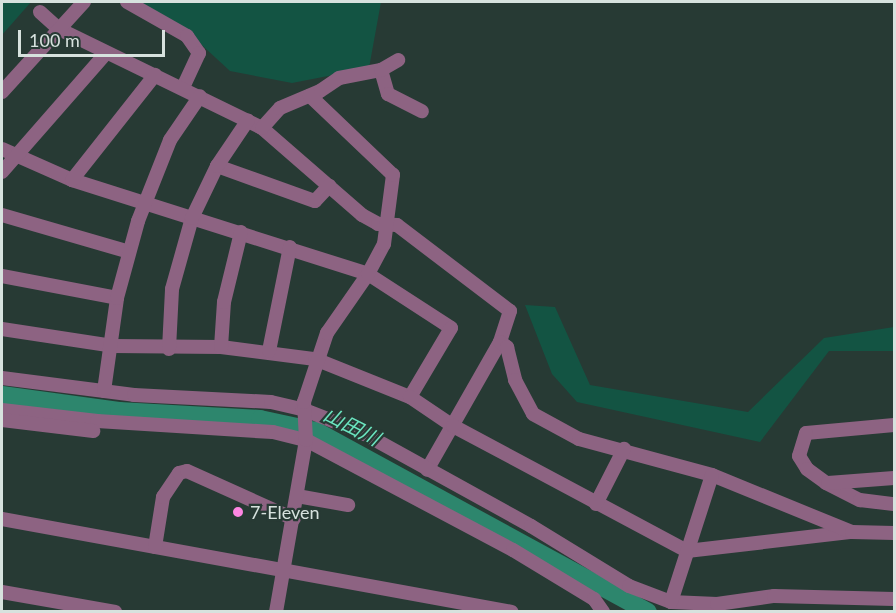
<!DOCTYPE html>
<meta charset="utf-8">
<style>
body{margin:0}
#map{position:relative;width:896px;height:613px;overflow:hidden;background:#273a34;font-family:Lato,"Noto Sans JP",sans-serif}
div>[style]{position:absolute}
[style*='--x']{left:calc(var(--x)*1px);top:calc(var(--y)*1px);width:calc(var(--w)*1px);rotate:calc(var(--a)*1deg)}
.green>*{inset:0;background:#135443}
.river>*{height:18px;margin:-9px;padding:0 9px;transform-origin:9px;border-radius:9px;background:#2d866d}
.minor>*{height:14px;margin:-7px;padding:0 7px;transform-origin:7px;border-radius:7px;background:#8d6382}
.dots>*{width:16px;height:16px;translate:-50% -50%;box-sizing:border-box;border:3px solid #273a34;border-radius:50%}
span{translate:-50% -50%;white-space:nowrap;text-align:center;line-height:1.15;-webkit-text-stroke:4.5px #273a34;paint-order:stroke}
.poi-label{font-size:18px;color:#d7e2de}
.left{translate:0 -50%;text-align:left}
.water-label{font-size:20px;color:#6be5c0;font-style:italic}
.frame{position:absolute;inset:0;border:3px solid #d7e2de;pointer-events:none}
.scale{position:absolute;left:18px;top:30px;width:147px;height:27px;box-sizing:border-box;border:3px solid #d7e2de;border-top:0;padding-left:8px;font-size:18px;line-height:21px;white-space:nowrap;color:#d7e2de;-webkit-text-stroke:4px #273a34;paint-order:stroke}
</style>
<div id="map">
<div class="green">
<i style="clip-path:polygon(2px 2px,31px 2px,2px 35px)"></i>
<i style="clip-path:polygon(140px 2px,381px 2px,369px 68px,292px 83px,230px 71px,192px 36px)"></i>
<i style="clip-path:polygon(525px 305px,555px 307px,590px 385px,748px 412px,824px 338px,894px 327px,894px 351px,829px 351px,760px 442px,577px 402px,552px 374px)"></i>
</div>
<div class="river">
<i style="--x:2;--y:395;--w:118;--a:7.8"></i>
<i style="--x:119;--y:411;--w:141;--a:3.2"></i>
<i style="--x:260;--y:419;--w:57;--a:12.1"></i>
<i style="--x:316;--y:431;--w:378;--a:28.6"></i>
</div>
<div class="minor">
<i style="--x:127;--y:2;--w:69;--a:29.5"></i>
<i style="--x:187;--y:36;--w:21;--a:55"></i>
<i style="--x:199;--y:53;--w:38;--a:115"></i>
<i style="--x:40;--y:12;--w:25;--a:42"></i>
<i style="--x:59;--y:29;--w:226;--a:26"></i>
<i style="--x:262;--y:128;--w:133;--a:41"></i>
<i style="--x:362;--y:215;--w:18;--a:29"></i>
<i style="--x:378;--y:224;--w:19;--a:3"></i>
<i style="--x:397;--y:225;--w:142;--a:37.3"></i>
<i style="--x:510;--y:311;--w:33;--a:108"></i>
<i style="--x:500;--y:342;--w:147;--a:119.7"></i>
<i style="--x:381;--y:70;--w:25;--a:74"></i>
<i style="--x:388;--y:94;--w:38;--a:27"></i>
<i style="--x:2;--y:92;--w:122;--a:-47.7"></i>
<i style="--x:262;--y:128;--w:27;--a:-48"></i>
<i style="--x:280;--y:108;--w:43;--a:-23"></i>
<i style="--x:320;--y:91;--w:23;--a:-34"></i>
<i style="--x:339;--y:78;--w:43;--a:-10.8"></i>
<i style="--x:381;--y:70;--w:20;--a:-30"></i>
<i style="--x:2;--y:149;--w:77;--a:23.9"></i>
<i style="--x:72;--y:180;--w:311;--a:17.6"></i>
<i style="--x:368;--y:274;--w:99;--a:33"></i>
<i style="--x:451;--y:328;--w:80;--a:120.7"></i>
<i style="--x:217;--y:166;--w:104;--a:19.7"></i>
<i style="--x:315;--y:201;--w:21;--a:-47"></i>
<i style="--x:2;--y:172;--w:158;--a:-48.8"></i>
<i style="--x:72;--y:180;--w:134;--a:-51.7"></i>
<i style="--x:2;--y:215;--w:132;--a:16.2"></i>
<i style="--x:2;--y:276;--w:117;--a:10.8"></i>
<i style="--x:2;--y:329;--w:112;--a:8.7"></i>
<i style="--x:113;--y:346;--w:108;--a:0.5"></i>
<i style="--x:221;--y:347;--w:95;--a:7.3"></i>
<i style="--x:315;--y:359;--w:102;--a:21.8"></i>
<i style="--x:410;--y:397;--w:52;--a:34"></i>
<i style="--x:453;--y:426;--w:265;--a:28.1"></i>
<i style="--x:687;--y:551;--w:166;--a:-6.6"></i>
<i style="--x:500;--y:342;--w:9;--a:36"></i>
<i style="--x:507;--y:347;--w:34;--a:76"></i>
<i style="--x:515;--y:380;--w:38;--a:62"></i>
<i style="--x:533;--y:414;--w:52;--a:28.5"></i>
<i style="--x:579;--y:439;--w:138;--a:15.1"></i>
<i style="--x:712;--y:475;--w:151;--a:22.2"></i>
<i style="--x:852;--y:532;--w:42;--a:1.4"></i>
<i style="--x:221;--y:347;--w:45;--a:-86.2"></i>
<i style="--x:224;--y:302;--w:72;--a:-76.3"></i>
<i style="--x:169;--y:349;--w:60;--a:-87.1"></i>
<i style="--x:172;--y:289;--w:74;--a:-74.3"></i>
<i style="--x:192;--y:218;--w:58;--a:-64.3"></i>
<i style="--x:217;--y:166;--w:55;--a:-56"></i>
<i style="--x:269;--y:351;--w:106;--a:-78.6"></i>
<i style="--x:2;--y:378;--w:133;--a:7.3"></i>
<i style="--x:134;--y:395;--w:137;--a:2.9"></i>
<i style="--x:271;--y:402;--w:32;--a:13"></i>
<i style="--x:302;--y:409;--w:63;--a:21.3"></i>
<i style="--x:361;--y:432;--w:194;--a:28.9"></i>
<i style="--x:531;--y:526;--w:115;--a:31.5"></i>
<i style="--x:629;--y:586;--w:45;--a:20.9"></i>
<i style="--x:671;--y:602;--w:46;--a:2.5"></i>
<i style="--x:717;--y:604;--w:58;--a:-8"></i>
<i style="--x:774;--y:596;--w:120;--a:1.4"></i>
<i style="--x:104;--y:391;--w:94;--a:-82"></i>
<i style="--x:117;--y:298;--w:80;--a:-74.7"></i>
<i style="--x:138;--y:221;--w:87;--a:-68.4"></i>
<i style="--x:170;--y:140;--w:53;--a:-55.7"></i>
<i style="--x:2;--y:410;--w:96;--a:6.6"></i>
<i style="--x:97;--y:421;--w:176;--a:3.6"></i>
<i style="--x:273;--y:432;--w:34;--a:14"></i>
<i style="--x:306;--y:440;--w:234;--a:28"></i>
<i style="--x:513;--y:550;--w:95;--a:31.2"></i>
<i style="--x:594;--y:599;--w:16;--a:55"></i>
<i style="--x:2;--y:420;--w:92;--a:6.9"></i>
<i style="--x:894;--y:425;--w:88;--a:174.8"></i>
<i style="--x:806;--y:433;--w:24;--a:107"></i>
<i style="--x:799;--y:456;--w:15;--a:58"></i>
<i style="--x:807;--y:469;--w:24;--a:36"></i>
<i style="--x:826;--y:483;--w:38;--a:27"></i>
<i style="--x:860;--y:500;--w:34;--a:7"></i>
<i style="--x:828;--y:483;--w:66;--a:-4.3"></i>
<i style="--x:297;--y:496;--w:52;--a:10"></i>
<i style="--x:596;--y:504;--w:62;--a:-63"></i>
<i style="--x:2;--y:519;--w:518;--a:10.33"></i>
<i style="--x:155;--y:547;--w:51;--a:-80.9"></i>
<i style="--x:163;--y:497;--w:29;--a:-56"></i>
<i style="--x:179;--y:473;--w:8;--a:-14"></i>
<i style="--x:187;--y:471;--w:117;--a:24.2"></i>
<i style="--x:2;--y:592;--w:115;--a:10"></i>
<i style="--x:671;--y:602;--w:133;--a:-72.1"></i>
<i style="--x:276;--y:612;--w:175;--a:-80.1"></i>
<i style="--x:306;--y:440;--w:38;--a:-93"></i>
<i style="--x:304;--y:402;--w:73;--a:-71.6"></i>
<i style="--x:327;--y:333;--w:72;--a:-55.2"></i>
<i style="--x:368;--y:274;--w:34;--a:-62"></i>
<i style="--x:384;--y:244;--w:70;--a:-82.6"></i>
<i style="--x:393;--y:175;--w:115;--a:-136.4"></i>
</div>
<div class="dots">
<i style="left:238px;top:512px;background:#fd86e2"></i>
</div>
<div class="poi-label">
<span class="left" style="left:250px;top:512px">7-Eleven</span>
</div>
<div class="water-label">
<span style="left:352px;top:426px;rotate:27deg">山田川</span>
</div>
<div class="frame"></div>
<div class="scale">100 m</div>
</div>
